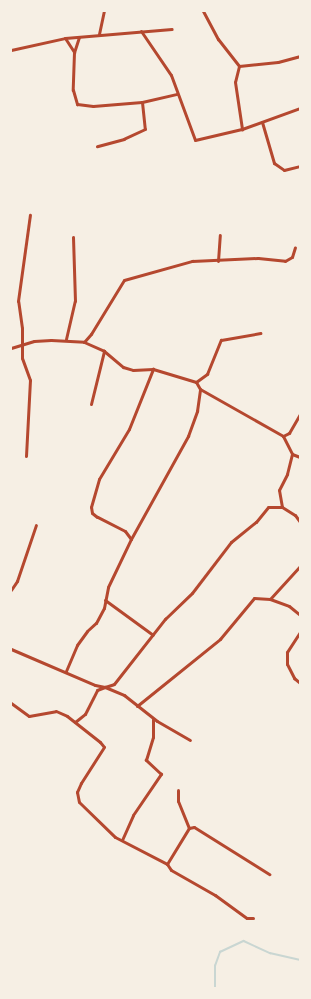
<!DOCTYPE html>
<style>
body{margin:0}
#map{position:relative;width:311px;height:999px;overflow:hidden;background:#f6efe4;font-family:Cabin,sans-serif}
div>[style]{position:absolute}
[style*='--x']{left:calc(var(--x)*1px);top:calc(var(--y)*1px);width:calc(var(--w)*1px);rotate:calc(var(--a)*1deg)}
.stream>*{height:1.5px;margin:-0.75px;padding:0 0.75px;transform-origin:0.75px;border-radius:0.75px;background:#c9d6d2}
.minor>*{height:3px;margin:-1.5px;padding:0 1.5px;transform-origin:1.5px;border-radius:1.5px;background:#b5482f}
span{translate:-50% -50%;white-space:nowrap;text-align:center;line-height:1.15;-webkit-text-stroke:4px #f6efe4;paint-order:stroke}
.frame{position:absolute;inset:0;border:12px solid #f6efe4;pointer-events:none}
</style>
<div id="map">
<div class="stream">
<i style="--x:215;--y:988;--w:22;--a:-90"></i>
<i style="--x:215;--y:966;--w:15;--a:-70"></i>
<i style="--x:220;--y:952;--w:26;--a:-25"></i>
<i style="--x:244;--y:941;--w:29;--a:25"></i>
<i style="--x:270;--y:953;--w:31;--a:13"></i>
</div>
<div class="minor">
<i style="--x:203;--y:11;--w:32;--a:62"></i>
<i style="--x:218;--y:39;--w:34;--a:52"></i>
<i style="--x:239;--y:66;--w:39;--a:-6"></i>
<i style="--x:278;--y:62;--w:23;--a:-15"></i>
<i style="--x:141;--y:31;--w:53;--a:55.7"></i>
<i style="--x:171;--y:75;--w:69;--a:69.7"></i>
<i style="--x:195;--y:140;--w:48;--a:-13.2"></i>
<i style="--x:242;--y:129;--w:62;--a:-19.9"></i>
<i style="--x:99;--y:34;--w:24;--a:-78"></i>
<i style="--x:79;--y:37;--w:16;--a:108"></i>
<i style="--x:74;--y:52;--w:38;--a:92"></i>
<i style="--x:73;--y:90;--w:15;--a:74"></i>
<i style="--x:77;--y:104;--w:16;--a:7"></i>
<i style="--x:93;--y:106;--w:49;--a:-4.7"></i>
<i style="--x:142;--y:102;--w:27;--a:84"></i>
<i style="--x:145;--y:129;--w:23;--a:155"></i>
<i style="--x:124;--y:139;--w:28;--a:165"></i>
<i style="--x:65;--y:38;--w:17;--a:57"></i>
<i style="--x:11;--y:50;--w:55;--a:-12.5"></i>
<i style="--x:65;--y:38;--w:107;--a:-4.8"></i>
<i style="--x:239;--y:66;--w:16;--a:104"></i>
<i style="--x:235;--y:82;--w:48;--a:81.5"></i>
<i style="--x:142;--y:102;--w:36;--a:-13"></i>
<i style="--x:262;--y:122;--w:43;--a:73.7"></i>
<i style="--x:274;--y:163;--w:12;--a:35"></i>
<i style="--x:284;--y:170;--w:16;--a:-14"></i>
<i style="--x:218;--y:261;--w:26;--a:-86"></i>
<i style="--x:66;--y:339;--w:39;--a:-77"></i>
<i style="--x:75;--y:301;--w:64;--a:-91.8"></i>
<i style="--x:84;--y:342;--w:11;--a:-49"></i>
<i style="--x:91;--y:334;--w:63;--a:-58.6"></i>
<i style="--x:124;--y:280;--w:71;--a:-15.6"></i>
<i style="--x:192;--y:261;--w:66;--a:-2.6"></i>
<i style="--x:258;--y:258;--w:27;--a:6"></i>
<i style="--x:285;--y:261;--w:8;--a:-30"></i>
<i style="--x:292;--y:257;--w:10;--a:-73"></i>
<i style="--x:11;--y:348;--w:24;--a:-17"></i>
<i style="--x:34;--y:341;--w:17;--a:-3"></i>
<i style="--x:51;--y:340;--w:33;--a:3"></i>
<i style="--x:84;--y:342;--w:22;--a:24"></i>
<i style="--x:104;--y:351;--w:25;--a:40"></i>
<i style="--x:123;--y:367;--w:10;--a:17"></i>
<i style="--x:133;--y:370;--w:20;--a:-3"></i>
<i style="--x:153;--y:369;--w:45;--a:16.8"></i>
<i style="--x:196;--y:382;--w:8;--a:60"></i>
<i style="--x:200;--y:389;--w:95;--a:29.5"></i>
<i style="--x:283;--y:436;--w:20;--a:63"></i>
<i style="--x:292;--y:454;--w:9;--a:21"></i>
<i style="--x:196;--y:382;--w:14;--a:-36"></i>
<i style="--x:207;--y:374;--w:37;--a:-68"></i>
<i style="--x:221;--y:340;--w:40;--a:-10"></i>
<i style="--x:91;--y:404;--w:55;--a:-76.2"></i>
<i style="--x:283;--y:436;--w:7;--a:-27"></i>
<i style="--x:289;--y:433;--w:22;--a:-60"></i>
<i style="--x:26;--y:456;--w:76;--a:-87"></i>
<i style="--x:30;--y:380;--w:23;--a:-110"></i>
<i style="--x:22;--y:358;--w:30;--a:-90"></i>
<i style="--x:22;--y:328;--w:27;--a:-98"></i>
<i style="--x:18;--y:301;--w:87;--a:-82.1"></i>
<i style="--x:282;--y:507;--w:17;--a:-100"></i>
<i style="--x:279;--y:490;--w:18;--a:-63"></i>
<i style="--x:287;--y:474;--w:21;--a:-76"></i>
<i style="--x:131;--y:539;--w:10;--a:-127"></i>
<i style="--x:125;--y:531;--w:31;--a:-153"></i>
<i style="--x:97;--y:517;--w:6;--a:-141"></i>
<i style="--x:92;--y:513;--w:6;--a:-99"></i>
<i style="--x:91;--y:507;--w:29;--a:-74"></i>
<i style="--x:99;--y:479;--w:58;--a:-59"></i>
<i style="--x:129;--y:429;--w:65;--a:-68.2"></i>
<i style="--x:11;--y:590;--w:11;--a:-56"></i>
<i style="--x:17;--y:581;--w:59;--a:-71.3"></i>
<i style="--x:270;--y:599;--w:20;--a:20"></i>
<i style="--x:289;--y:606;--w:14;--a:39"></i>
<i style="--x:105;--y:600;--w:59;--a:36.1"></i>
<i style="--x:300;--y:632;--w:24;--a:123"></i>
<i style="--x:287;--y:652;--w:12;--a:90"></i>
<i style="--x:287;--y:664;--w:16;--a:63"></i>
<i style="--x:294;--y:678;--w:8;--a:40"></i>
<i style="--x:11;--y:649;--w:91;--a:23.2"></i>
<i style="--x:95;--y:685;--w:10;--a:11"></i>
<i style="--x:105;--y:687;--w:9;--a:-18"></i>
<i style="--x:114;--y:684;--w:83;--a:-51.9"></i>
<i style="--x:165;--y:619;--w:37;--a:-44"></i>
<i style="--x:192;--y:593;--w:64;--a:-52.6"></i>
<i style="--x:231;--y:542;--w:32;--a:-39"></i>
<i style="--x:256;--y:522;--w:19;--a:-51"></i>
<i style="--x:268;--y:507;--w:14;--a:0"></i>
<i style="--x:282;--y:507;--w:15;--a:32"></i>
<i style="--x:295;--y:515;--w:9;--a:54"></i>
<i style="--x:66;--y:671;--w:28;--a:-67"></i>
<i style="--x:77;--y:645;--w:17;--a:-54"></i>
<i style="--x:87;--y:631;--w:12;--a:-42"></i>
<i style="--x:96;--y:623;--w:17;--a:-62"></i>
<i style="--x:104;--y:608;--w:21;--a:-79"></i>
<i style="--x:108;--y:587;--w:53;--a:-64.4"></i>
<i style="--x:131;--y:539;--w:118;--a:-61"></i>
<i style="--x:188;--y:436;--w:27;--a:-70"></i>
<i style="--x:197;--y:411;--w:22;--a:-82"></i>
<i style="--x:11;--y:703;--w:22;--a:36"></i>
<i style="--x:29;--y:716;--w:27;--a:-10"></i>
<i style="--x:56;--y:711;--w:12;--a:24"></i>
<i style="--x:67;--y:716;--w:42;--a:38.2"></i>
<i style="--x:100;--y:742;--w:6;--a:51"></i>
<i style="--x:104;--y:747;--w:43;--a:122.6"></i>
<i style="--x:81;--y:783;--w:10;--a:114"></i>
<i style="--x:77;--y:792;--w:10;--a:79"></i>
<i style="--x:79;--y:802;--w:50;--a:44.2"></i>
<i style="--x:115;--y:837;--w:59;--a:27.4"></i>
<i style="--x:167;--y:864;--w:42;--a:-58.6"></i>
<i style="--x:189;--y:828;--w:5;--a:-11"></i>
<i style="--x:194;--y:827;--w:89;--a:32.1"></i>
<i style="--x:137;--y:706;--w:107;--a:-38.9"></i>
<i style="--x:220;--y:639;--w:53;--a:-50.3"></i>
<i style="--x:254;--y:598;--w:16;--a:4"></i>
<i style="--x:270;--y:599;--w:45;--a:-47.7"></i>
<i style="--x:75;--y:722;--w:13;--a:-39"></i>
<i style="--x:85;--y:714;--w:27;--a:-63"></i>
<i style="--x:97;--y:690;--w:9;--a:-21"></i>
<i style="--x:105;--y:687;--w:21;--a:23"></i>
<i style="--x:124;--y:695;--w:42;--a:38.2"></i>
<i style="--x:157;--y:721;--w:38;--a:30"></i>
<i style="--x:178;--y:790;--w:11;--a:90"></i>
<i style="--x:178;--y:801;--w:29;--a:68"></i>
<i style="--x:122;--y:840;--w:27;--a:-66"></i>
<i style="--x:133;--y:815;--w:50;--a:-55.7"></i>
<i style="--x:161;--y:774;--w:21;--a:-137"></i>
<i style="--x:146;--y:760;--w:24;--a:-73"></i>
<i style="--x:153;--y:737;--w:18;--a:-90"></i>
<i style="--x:167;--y:864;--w:7;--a:56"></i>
<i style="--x:171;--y:870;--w:51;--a:29.6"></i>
<i style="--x:215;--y:895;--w:39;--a:36"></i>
<i style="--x:247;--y:918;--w:6;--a:0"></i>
</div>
<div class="frame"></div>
</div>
